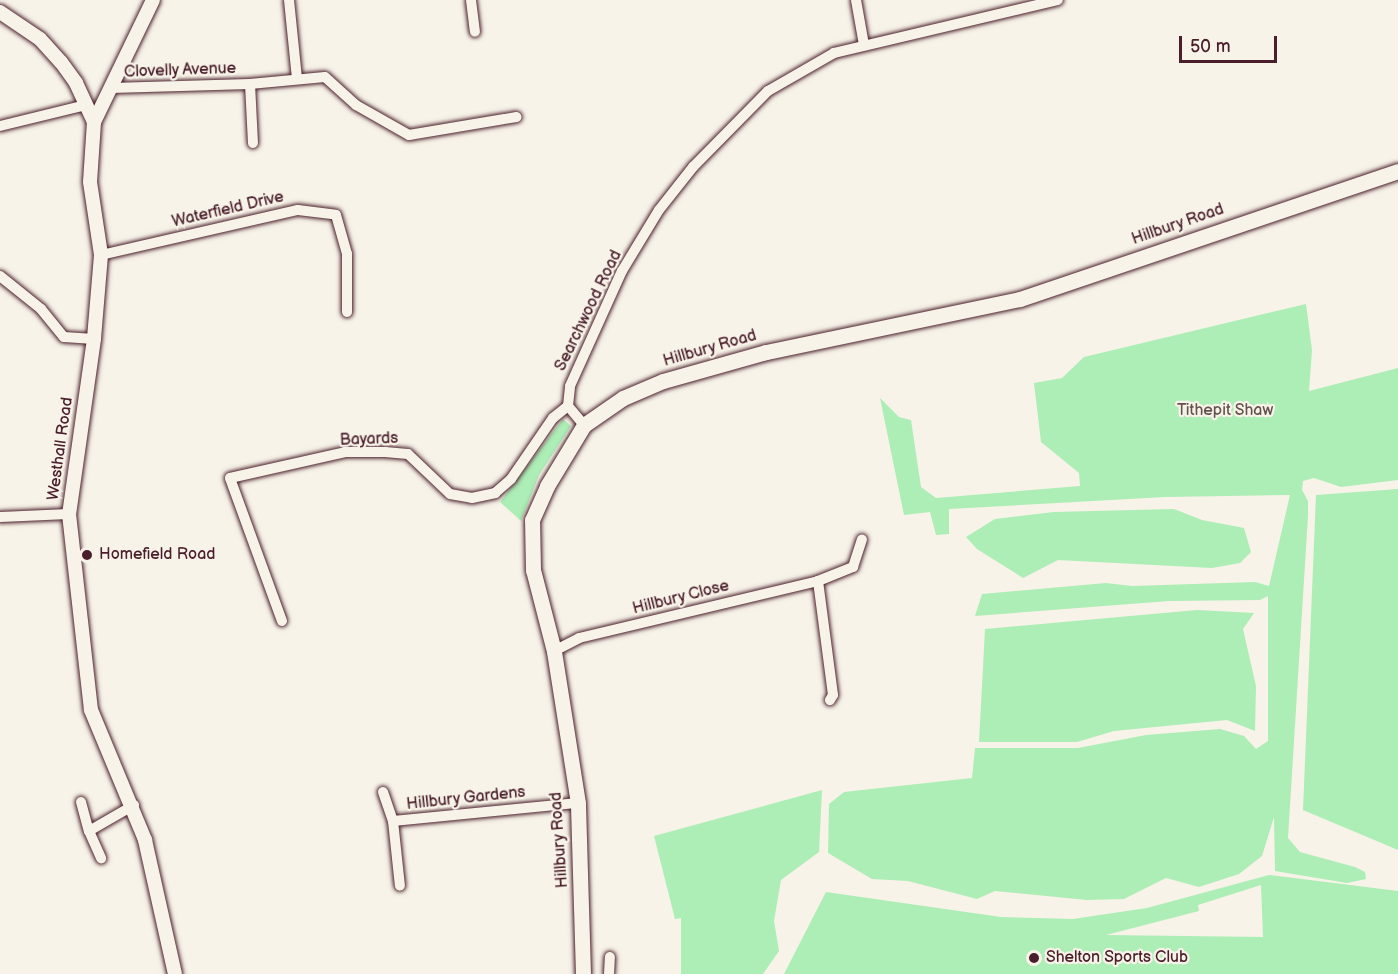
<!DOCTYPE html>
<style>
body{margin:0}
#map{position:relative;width:1398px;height:974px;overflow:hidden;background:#f7f3e8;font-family:"Balsamiq Sans",sans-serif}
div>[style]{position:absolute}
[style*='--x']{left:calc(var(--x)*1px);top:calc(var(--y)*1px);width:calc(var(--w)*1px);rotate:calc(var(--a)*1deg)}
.green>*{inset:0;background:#adedb6}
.roads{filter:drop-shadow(0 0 2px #4a1f2b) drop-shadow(0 0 2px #4a1f2b)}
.minor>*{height:10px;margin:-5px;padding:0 5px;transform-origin:5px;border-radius:5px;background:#f7f3e8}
.tertiary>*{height:14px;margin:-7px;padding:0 7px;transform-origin:7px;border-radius:7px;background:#f7f3e8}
.secondary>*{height:15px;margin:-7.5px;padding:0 7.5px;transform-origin:7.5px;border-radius:7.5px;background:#f7f3e8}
.dots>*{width:16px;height:16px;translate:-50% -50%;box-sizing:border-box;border:3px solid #f7f3e8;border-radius:50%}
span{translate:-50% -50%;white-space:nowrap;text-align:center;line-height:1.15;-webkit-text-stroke:4.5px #f7f3e8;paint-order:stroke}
.street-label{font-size:16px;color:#4a1f2b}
.park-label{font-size:16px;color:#63524e}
.poi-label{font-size:16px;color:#4a1f2b}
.left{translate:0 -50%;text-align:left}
.scale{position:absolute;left:1179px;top:36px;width:98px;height:27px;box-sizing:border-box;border:3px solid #4a1f2b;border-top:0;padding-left:8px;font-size:18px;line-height:21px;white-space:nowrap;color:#4a1f2b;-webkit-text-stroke:4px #f7f3e8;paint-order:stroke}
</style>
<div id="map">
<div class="green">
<i style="clip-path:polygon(1306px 304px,1312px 350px,1309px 391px,1398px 368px,1398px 480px,1341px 487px,1314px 478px,1303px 481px,1302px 490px,1308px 501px,1308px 516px,1288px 838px,1300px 852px,1355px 867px,1365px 872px,1366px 879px,1347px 883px,1275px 871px,1274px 817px,1262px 856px,1239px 874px,1199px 887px,1166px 878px,1124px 899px,1087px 900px,995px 891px,977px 899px,908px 881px,872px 879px,828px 853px,829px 804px,844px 792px,972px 778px,975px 748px,1078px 748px,1146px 735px,1220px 729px,1244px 736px,1256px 749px,1268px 741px,1268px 596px,1260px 600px,1169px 601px,975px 616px,982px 594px,1106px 583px,1132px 586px,1255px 582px,1269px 586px,1290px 495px,1165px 497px,949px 509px,949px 534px,936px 535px,930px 512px,904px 515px,880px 398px,899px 417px,911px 420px,921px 487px,936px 498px,1080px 486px,1079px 473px,1041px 442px,1034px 383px,1062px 378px,1084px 357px)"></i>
<i style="clip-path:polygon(563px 419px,571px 426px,539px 475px,521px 521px,500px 502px)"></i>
<i style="clip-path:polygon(1398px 489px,1398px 850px,1303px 810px,1316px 495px)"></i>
<i style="clip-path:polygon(1174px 509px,1202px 520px,1244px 528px,1251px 552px,1240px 563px,1212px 568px,1058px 560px,1023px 578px,977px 549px,966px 537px,995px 519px,1054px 512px)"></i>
<i style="clip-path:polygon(1197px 610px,1254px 613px,1243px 629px,1256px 686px,1255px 731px,1227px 720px,1114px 731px,1077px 742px,979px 742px,985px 629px)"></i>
<i style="clip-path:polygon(822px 790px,819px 852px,781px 880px,774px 921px,779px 951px,763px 974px,681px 974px,681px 918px,675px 919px,654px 836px)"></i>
<i style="clip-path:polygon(evenodd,1269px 875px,1398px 891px,1398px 974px,784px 974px,826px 892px,1001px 917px,1073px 919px,1147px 908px,1269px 875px,1261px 885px,1263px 937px,1106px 935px,1199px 911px,1198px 905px,1261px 885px)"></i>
</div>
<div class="roads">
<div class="minor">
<i style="--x:289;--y:0;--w:79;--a:84.2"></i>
<i style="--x:471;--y:0;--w:32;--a:83"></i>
<i style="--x:856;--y:0;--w:46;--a:79.9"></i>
<i style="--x:250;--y:84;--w:59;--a:87.1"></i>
<i style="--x:111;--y:88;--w:139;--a:-1.6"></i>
<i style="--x:250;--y:84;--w:75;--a:-5.3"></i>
<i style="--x:325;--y:77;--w:42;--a:42.1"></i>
<i style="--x:356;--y:105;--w:61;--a:29.5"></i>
<i style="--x:409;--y:135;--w:109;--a:-9.5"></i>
<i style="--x:0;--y:126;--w:89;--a:-13.7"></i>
<i style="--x:101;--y:255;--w:202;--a:-12.9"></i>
<i style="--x:298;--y:210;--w:38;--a:7"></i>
<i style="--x:336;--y:215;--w:41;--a:74.2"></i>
<i style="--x:347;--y:254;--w:58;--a:90"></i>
<i style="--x:0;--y:276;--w:53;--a:38.8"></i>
<i style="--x:41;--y:309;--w:36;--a:51"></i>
<i style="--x:64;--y:337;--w:30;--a:4"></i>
<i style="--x:584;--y:425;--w:25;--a:-130"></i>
<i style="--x:568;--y:406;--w:20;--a:-84"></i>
<i style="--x:570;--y:386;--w:126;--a:-65.7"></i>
<i style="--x:622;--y:271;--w:71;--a:-58.8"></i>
<i style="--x:659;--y:210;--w:55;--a:-51.7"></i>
<i style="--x:693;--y:167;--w:107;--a:-45.4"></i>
<i style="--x:768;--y:91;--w:76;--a:-29.9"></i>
<i style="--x:834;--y:53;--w:230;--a:-13.3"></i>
<i style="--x:0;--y:517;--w:69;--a:-2.5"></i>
<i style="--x:818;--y:581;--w:115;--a:82.5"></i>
<i style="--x:833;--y:695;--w:6;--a:121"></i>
<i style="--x:282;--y:621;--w:152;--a:-110"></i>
<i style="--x:230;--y:478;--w:118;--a:-12.7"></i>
<i style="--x:345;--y:452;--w:40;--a:0"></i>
<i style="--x:385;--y:452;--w:23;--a:5"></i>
<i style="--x:408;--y:454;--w:58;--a:43.6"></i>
<i style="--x:450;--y:494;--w:22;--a:10"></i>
<i style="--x:472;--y:498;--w:24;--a:-12"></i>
<i style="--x:495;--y:493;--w:21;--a:-41"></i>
<i style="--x:511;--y:479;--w:74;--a:-55.5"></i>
<i style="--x:553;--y:418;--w:19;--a:-39"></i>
<i style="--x:554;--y:651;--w:28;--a:-27"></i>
<i style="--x:579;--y:638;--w:246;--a:-13.4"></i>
<i style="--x:818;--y:581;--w:38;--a:-22"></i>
<i style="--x:853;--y:567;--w:29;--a:-72"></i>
<i style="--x:383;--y:792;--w:31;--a:71"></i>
<i style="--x:393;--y:821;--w:65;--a:83.9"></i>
<i style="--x:81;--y:802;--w:30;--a:75"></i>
<i style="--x:89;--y:831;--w:52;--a:-30"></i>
<i style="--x:393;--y:821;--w:186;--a:-5.6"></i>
<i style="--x:89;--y:831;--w:30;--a:66"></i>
<i style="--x:609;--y:974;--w:17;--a:-87"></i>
</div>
<div class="tertiary">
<i style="--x:153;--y:0;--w:136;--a:115.8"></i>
<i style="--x:94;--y:122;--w:60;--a:93.8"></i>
<i style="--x:90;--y:182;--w:74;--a:81.4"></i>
<i style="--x:101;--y:255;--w:84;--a:94.8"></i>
<i style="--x:94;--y:339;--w:177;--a:98.1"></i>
<i style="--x:69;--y:514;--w:197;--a:83.6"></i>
<i style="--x:91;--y:710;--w:141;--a:67.4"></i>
<i style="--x:145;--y:840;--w:137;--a:77.4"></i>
<i style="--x:0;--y:12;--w:48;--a:34"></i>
<i style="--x:40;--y:39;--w:31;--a:48"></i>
<i style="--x:61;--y:62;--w:26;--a:54"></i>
<i style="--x:76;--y:83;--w:43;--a:65.2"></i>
</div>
<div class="secondary">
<i style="--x:583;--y:974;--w:171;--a:-91.7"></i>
<i style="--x:578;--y:803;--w:154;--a:-99"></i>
<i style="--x:554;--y:651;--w:84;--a:-104.5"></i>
<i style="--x:533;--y:570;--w:50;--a:-91.1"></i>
<i style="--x:532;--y:520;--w:37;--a:-66"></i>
<i style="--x:547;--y:486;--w:71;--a:-58.8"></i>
<i style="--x:584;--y:425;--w:47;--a:-34.7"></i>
<i style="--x:623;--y:398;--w:43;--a:-23"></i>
<i style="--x:663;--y:381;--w:107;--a:-15.7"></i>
<i style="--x:766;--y:352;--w:259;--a:-11.8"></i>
<i style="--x:1020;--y:299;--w:399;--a:-18.7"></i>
</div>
</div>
<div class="dots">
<i style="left:87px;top:555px;background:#4a1f2b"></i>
<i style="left:1034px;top:958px;background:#4a1f2b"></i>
</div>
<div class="street-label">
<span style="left:180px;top:71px;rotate:-2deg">Clovelly Avenue</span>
<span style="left:228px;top:210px;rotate:-13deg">Waterfield Drive</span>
<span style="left:1178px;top:225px;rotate:-19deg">Hillbury Road</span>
<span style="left:589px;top:311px;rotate:-64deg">Searchwood Road</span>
<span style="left:710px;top:349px;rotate:-16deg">Hillbury Road</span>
<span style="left:369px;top:440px;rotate:-2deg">Bayards</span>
<span style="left:61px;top:449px;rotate:-82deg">Westhall Road</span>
<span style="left:681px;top:598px;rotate:-14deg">Hillbury Close</span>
<span style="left:466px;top:799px;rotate:-6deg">Hillbury Gardens</span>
<span style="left:560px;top:840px;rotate:-94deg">Hillbury Road</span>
</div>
<div class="park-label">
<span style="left:1225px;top:411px">Tithepit Shaw</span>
</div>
<div class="poi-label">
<span class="left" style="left:99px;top:555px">Homefield Road</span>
<span class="left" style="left:1046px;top:958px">Shelton Sports Club</span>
</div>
<div class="scale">50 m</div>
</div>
